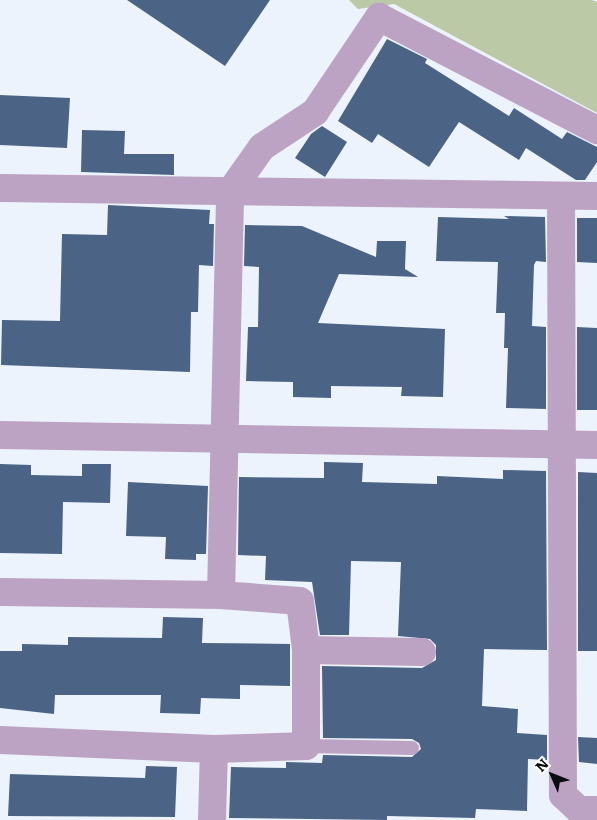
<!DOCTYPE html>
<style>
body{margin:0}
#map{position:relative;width:597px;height:820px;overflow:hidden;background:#ecf3fd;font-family:Literata,serif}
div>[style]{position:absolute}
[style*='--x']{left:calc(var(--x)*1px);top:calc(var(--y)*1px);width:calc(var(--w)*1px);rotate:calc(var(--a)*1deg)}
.green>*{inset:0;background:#bcc9a6}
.building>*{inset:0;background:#4b6485}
.service>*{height:14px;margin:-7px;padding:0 7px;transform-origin:7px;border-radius:7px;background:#bda3c3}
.minor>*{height:28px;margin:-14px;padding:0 14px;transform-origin:14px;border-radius:14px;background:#bda3c3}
span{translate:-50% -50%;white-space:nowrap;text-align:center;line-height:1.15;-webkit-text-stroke:5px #fff;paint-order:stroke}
.north{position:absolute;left:527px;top:750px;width:50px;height:50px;-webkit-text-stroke:4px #fff;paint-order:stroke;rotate:314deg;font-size:14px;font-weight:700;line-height:20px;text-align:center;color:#0a0d10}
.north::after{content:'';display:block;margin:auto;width:18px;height:22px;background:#0a0d10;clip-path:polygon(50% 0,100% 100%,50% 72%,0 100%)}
</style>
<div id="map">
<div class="green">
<i style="clip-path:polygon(349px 0,592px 0,597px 2px,597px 113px,394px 4px,358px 9px)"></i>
</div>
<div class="building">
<i style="clip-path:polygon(127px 0,270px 0,225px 66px)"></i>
<i style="clip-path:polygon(387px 39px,427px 59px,425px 63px,509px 116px,514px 108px,562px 139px,567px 132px,597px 147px,597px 162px,585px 180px,576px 180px,526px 148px,519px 160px,459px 122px,429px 167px,378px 134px,372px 143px,338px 121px)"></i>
<i style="clip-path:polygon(0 95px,70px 98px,67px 148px,0 145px)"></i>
<i style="clip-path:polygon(322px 126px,347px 142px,325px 177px,295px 158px,311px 134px)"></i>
<i style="clip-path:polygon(82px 130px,125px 131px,124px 154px,174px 154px,174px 175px,81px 172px)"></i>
<i style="clip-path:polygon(108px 205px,210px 210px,209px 224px,214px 224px,213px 266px,199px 265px,198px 312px,191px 312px,190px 372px,1px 365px,2px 320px,60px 321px,62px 234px,107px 235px)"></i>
<i style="clip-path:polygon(504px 216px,545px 217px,546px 262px,536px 261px,534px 265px,532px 326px,546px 327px,546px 409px,506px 408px,508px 348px,504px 348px,505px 313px,496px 313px,498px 262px,436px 261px,438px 217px,509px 219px)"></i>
<i style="clip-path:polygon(577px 218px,597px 218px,597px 263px,577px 262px)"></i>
<i style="clip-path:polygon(245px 225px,302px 226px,376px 257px,377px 241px,406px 241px,405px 269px,418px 277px,339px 274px,318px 323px,445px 329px,443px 397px,401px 396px,402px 387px,331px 386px,331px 398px,293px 397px,293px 382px,246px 381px,248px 327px,258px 327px,259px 267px,244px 266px)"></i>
<i style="clip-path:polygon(577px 327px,597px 328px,597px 410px,577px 410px)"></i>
<i style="clip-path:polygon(324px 462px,363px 463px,362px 482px,437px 484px,437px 476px,503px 479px,503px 470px,546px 471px,547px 650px,484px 649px,482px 706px,518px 709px,517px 733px,547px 735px,547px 760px,528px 759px,527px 811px,476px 809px,475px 818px,387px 816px,387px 820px,229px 818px,231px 767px,286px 768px,286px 762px,322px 763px,323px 755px,412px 757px,421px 749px,419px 743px,412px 739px,323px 738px,322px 666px,422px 668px,436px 660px,436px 645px,430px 639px,398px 636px,401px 562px,351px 561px,349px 635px,320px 635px,312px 582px,265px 580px,266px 556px,238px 555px,239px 477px,324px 478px)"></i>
<i style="clip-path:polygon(0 464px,31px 465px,31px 475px,82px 476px,82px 464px,111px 464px,110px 503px,63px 502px,62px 554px,0 553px)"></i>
<i style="clip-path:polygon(578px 472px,597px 473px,597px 651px,578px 651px)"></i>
<i style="clip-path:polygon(128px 482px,208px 486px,206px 554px,196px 554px,196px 560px,165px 559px,166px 537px,126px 536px)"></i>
<i style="clip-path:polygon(163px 617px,203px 618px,202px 643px,290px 644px,290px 686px,240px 685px,240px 699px,201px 698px,200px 714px,160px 713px,161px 695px,55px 695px,54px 714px,0 708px,0 651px,22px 651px,22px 644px,68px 645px,68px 637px,162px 638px)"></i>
<i style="clip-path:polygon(578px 737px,597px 738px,597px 764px,579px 762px)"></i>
<i style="clip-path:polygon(146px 766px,177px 767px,175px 817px,8px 816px,10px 774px,145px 778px)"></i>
</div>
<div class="service">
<i style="--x:306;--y:746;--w:106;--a:1.1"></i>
</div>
<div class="minor">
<i style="--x:0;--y:188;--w:597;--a:0.77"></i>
<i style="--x:561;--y:196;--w:599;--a:89.81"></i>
<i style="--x:563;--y:795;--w:22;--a:43"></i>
<i style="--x:579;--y:810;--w:18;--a:0"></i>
<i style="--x:0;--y:435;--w:597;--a:0.96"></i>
<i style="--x:0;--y:592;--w:221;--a:0.8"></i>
<i style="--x:221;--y:595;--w:79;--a:4.3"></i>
<i style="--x:300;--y:601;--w:49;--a:83"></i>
<i style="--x:306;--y:650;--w:96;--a:90"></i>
<i style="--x:306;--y:746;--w:92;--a:178.1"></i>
<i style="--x:214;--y:749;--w:214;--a:-177.6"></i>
<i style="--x:221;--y:595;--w:403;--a:-88.7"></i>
<i style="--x:230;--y:192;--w:55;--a:-54.6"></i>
<i style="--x:262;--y:147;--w:64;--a:-33.4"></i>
<i style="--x:315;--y:112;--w:115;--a:-56"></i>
<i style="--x:379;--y:17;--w:246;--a:27.4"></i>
<i style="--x:306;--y:650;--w:116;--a:1"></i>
<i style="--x:212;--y:820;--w:71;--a:-88.4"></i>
</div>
<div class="north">N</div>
</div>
